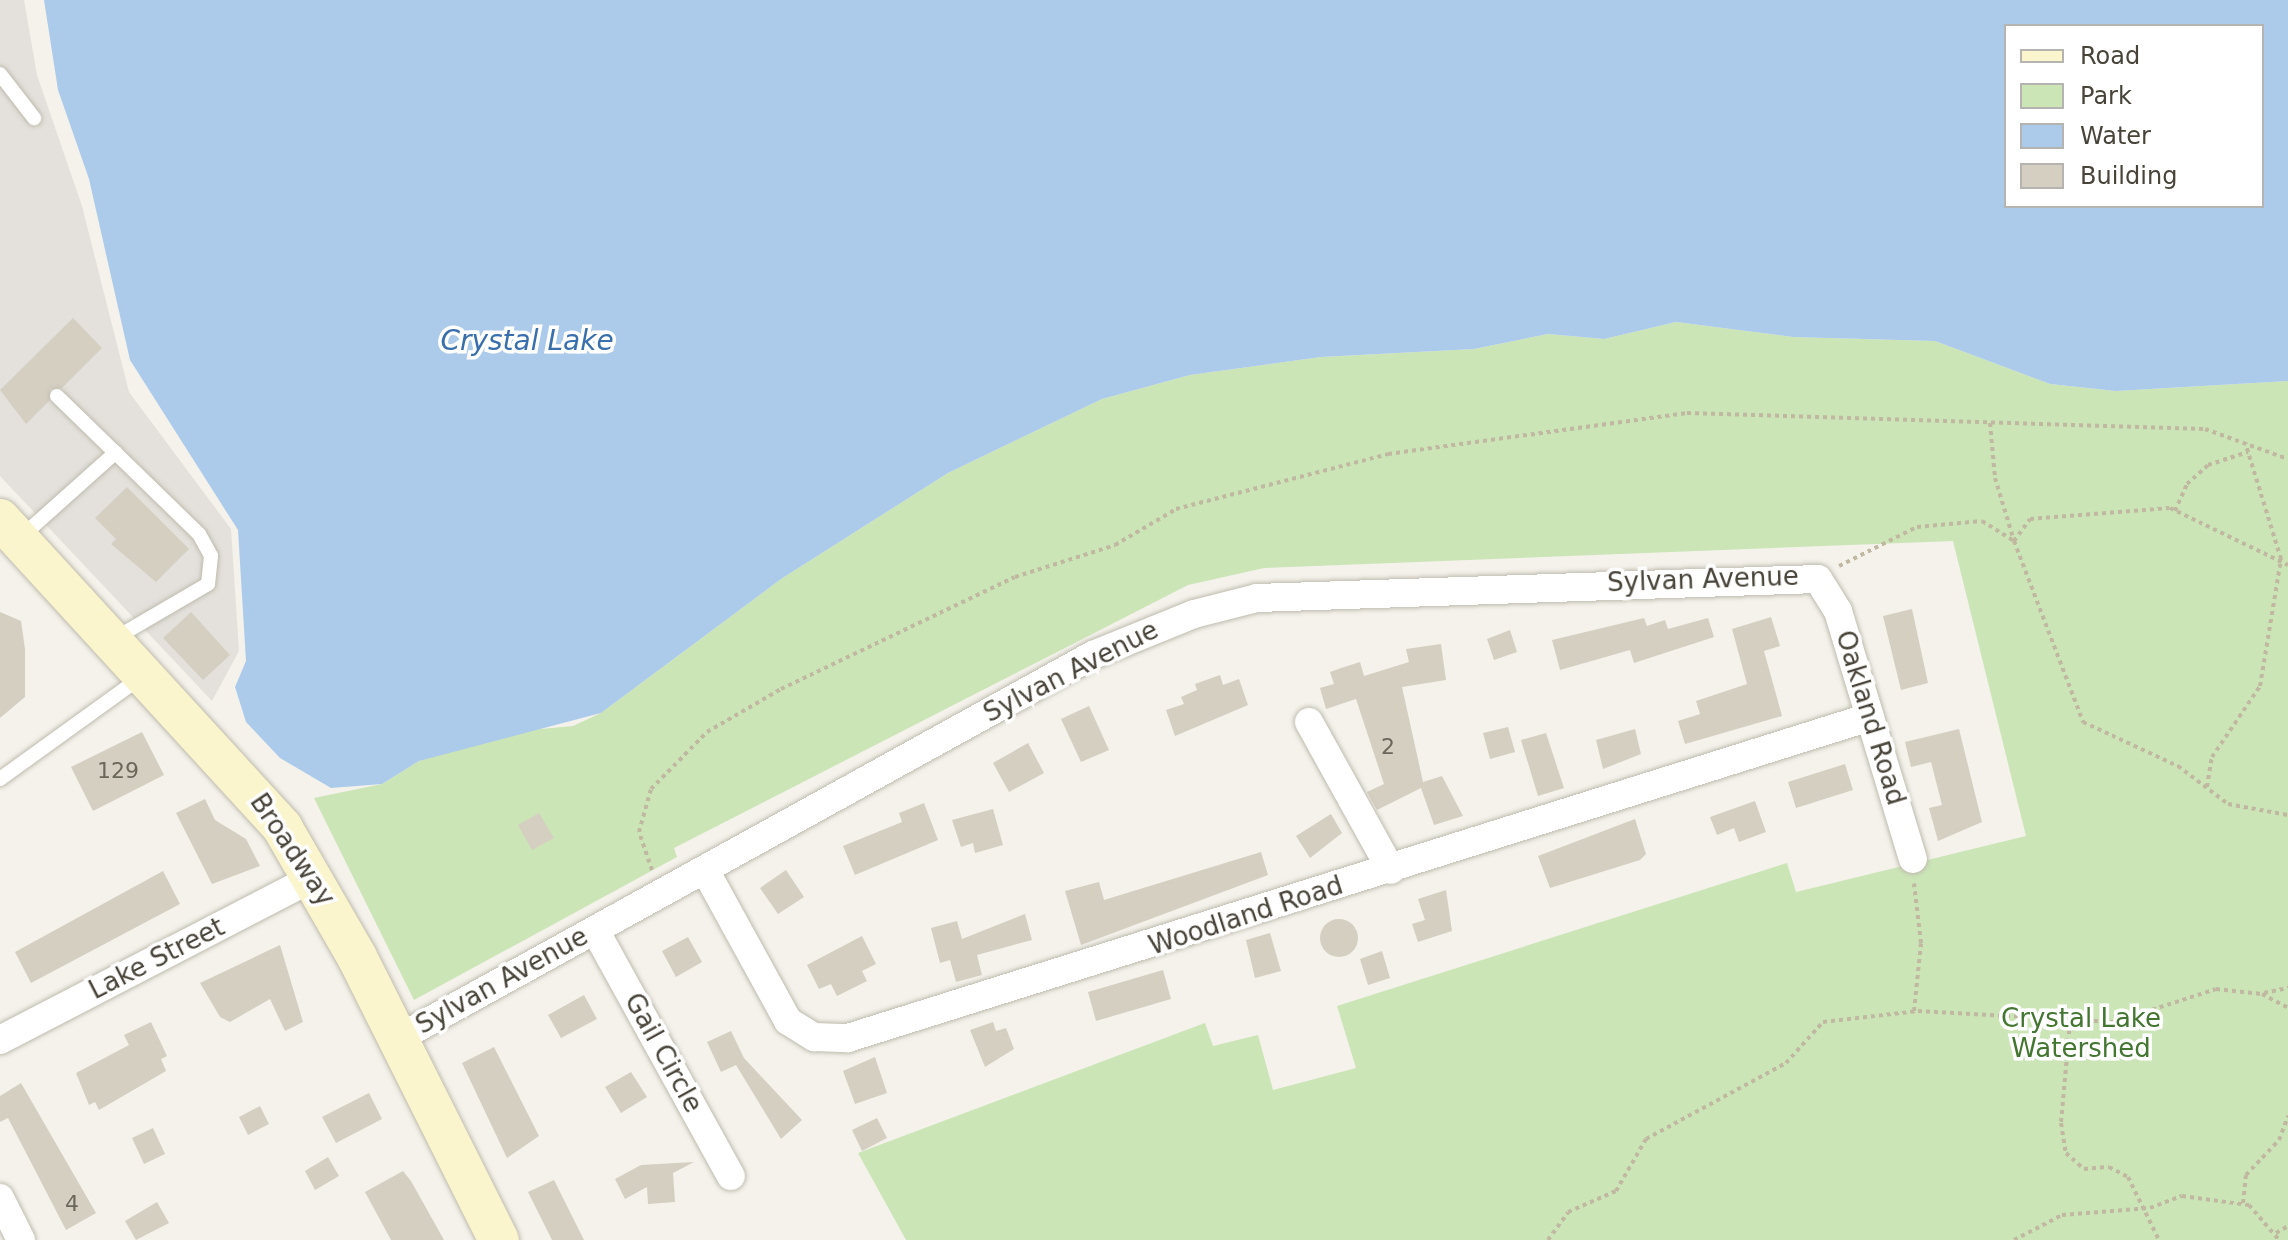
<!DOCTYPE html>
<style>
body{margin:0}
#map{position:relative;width:2288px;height:1240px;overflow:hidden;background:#f4f2eb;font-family:"DejaVu Sans",sans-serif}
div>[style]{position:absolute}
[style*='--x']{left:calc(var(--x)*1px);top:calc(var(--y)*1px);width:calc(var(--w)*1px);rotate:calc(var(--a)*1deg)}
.industrial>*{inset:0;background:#e4e1dc}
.green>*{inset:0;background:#cbe5b7}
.water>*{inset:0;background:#accbeb}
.building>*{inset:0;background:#d5cfc1}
.round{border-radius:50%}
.path>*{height:4px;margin-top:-2px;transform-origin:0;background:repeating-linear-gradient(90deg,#c0b8a0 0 4px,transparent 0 8px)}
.roads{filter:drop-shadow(0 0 2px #bfbbae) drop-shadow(0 0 2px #bfbbae)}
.lane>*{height:14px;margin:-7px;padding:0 7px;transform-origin:7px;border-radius:7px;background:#fff}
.street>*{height:28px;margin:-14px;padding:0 14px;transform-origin:14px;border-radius:14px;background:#fff}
.secondary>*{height:40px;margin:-20px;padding:0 20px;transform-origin:20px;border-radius:20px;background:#fbf5ce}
span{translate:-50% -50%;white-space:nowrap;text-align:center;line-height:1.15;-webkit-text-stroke:7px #fff;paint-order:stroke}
.number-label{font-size:22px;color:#6b675b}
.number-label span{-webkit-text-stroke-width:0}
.street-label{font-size:26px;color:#484439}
.park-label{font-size:26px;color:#437630}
.water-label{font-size:28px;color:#396fac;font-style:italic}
.legend{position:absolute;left:2004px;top:24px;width:260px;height:184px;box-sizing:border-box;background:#fff;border:2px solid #b6b4b0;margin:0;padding:10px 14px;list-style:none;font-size:24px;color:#484439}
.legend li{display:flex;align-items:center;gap:16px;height:40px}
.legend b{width:40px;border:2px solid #b6b4b0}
</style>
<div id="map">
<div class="industrial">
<i style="clip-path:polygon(0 0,24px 0,37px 75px,82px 206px,129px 392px,231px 529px,239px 651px,212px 701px,0 476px)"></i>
</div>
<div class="green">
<i style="clip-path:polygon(1676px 322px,1793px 337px,1935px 341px,2050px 384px,2116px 391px,2288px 381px,2288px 1240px,906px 1240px,858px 1153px,1205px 1023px,1213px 1046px,1258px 1035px,1273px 1090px,1356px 1068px,1337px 1006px,1787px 863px,1796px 892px,2026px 836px,1953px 541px,1264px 568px,1188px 585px,674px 848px,677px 857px,414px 1000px,314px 798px,382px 784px,419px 761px,509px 732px,573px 726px,601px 713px,781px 579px,948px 473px,1102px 399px,1190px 375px,1321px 357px,1474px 349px,1548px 334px,1604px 339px)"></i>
</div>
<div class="water">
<i style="clip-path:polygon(evenodd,44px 0,2288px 0,2288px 381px,2116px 391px,2050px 384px,1935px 341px,1793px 337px,1676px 322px,1604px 339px,1548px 334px,1474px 349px,1321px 357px,1190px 375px,1102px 399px,948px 473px,781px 579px,601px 713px,419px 761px,382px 784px,331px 788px,280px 758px,246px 722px,235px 687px,246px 661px,238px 530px,130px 360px,89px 179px,58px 90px,44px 0,2006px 26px,2262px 26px,2262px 206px,2006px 206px,2006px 26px)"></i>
</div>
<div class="building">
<i style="clip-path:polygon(73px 318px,102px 348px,62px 388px,50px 389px,49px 401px,26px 424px,0 390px)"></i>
<i style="clip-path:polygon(127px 487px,189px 549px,156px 582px,111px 544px,116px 539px,95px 518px)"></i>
<i style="clip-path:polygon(1912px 609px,1928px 683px,1901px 690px,1883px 616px)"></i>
<i style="clip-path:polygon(0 612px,21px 621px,25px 649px,25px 697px,0 718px)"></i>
<i style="clip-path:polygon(191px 612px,230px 655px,203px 680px,163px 638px)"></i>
<i style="clip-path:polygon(1771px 617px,1780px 646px,1764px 651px,1782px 716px,1685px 744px,1678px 721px,1700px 714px,1696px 701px,1747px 684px,1732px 629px)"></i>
<i style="clip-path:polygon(1644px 618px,1647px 626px,1665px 620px,1668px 629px,1708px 618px,1714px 637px,1634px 663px,1630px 650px,1560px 670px,1552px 640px)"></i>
<i style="clip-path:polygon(1510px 630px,1517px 652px,1494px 660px,1487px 639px)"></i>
<i style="clip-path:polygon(1441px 644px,1446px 680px,1402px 687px,1423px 782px,1442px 776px,1463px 816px,1434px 825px,1421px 788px,1377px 810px,1367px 792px,1384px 784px,1356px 699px,1326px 709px,1320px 688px,1334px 684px,1330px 672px,1341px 668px,1360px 662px,1364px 676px,1409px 662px,1406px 649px)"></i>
<i style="clip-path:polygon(1220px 675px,1223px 685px,1239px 679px,1248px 705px,1175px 736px,1166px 710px,1184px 704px,1181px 697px,1197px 690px,1195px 684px)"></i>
<i style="clip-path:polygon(1089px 706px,1109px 750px,1081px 762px,1061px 719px)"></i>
<i style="clip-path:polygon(1508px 727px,1515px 752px,1490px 759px,1483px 733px)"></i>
<i style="clip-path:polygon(1635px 729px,1641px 754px,1603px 769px,1596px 740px)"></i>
<i style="clip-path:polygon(1959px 729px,1982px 822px,1938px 841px,1929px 808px,1942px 805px,1931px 762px,1911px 767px,1905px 742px)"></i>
<i style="clip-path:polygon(142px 732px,164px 775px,93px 811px,71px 767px)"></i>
<i style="clip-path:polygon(1546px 733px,1564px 788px,1538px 796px,1521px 740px)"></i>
<i style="clip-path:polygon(1028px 743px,1044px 773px,1009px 792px,993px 763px)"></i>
<i style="clip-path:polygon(1845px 764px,1853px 790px,1796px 808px,1788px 782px)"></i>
<i style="clip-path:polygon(205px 799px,215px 820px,246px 839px,260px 866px,212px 884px,176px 813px)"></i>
<i style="clip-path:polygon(1755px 801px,1766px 832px,1739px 842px,1734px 828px,1717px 835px,1710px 817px)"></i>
<i style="clip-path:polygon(924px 803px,938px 840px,855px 875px,843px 846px,902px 822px,899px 813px)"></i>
<i style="clip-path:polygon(993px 809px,1003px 845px,975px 853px,973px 843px,961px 847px,952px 820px)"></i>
<i style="clip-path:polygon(539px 813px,554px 838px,532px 850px,518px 825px)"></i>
<i style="clip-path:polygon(1331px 814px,1342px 833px,1310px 858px,1296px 836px)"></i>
<i style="clip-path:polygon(1635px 819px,1646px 854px,1640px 860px,1550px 888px,1538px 856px)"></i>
<i style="clip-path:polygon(1261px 852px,1268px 875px,1081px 945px,1065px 891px,1099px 882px,1104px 900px)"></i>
<i style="clip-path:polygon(786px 870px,804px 897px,778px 914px,760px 888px)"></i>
<i style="clip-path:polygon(163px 871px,180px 904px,31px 983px,15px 952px)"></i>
<i style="clip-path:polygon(1446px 890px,1452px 931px,1418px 942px,1412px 924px,1425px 920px,1418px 899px)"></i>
<i style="clip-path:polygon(1025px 914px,1032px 940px,977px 955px,982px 975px,956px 982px,950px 960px,940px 963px,931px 928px,957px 921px,962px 939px)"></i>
<i class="round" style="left:1320px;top:919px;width:38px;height:38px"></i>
<i style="clip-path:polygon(1270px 933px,1281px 971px,1255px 978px,1246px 940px)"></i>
<i style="clip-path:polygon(862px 936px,876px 964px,862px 971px,867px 981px,837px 996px,831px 984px,819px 989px,807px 965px)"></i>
<i style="clip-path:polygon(688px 937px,702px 962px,676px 977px,662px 951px)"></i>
<i style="clip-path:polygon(280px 945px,303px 1022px,285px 1031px,270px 999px,230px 1022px,220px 1017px,200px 983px)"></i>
<i style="clip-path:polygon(1382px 951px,1390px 978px,1368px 985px,1360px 959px)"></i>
<i style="clip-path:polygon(1163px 970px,1171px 999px,1096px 1021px,1088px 992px)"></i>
<i style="clip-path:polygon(584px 995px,597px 1019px,561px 1038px,548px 1015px)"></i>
<i style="clip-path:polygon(151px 1022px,167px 1056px,161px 1059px,166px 1071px,99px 1110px,95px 1102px,89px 1105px,76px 1073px,129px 1045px,124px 1035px)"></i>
<i style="clip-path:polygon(993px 1022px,996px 1031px,1006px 1028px,1014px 1049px,985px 1067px,970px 1030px)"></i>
<i style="clip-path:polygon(731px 1031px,744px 1058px,802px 1120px,781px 1139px,736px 1065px,721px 1072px,707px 1042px)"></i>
<i style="clip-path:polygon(494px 1047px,539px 1136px,507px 1158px,462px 1063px)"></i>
<i style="clip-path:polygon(875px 1057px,887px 1093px,855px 1104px,843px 1071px)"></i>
<i style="clip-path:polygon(631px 1072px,647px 1097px,621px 1113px,605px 1087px)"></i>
<i style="clip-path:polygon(21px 1083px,96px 1213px,66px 1230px,8px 1118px,0 1122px,0 1096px)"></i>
<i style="clip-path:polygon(369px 1093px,382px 1119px,336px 1143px,322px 1117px)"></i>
<i style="clip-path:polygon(260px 1106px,269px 1124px,248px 1135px,239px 1117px)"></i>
<i style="clip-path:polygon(877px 1118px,887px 1138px,862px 1151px,852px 1130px)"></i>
<i style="clip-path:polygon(153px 1128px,165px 1154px,144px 1164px,132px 1138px)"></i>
<i style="clip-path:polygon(328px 1157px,339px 1176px,315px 1190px,305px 1171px)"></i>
<i style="clip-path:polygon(694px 1162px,673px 1173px,675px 1202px,648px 1204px,647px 1187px,625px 1199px,615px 1179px,641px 1165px)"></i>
<i style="clip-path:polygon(403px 1171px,411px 1181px,444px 1240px,391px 1240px,365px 1192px)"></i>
<i style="clip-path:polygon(554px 1180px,584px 1240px,552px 1240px,528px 1192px)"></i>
<i style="clip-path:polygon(157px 1202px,169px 1223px,136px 1240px,125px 1221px)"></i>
</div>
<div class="path">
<i style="--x:1990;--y:423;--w:55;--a:84.8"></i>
<i style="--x:1995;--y:478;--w:66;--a:73.2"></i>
<i style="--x:2175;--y:511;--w:30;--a:-66"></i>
<i style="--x:2187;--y:484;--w:28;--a:-42"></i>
<i style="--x:2208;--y:465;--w:42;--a:-18"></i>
<i style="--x:2014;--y:541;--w:27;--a:-54"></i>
<i style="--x:2030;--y:519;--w:140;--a:-4.5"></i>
<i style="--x:2170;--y:508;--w:131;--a:25.8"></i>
<i style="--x:1839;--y:566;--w:87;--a:-26.6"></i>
<i style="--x:1917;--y:527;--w:65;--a:-5.3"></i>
<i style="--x:1982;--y:521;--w:38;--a:32"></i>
<i style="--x:2014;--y:541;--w:194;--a:69.1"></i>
<i style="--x:2083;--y:722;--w:105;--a:24.9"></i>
<i style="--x:2178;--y:766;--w:63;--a:37.2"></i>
<i style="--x:2228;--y:804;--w:61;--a:10.4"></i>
<i style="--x:2207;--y:787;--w:30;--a:-81"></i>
<i style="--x:2212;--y:757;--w:86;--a:-55.9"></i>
<i style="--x:2260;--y:686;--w:129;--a:-80.6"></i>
<i style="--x:2281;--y:559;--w:122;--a:-107.1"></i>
<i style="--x:652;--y:870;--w:40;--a:-108.9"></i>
<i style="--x:639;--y:832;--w:45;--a:-74.4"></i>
<i style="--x:651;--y:789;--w:80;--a:-45.5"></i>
<i style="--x:707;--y:732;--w:86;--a:-30.2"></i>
<i style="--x:781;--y:689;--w:259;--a:-25.6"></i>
<i style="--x:1015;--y:577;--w:105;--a:-17.7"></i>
<i style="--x:1115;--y:545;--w:71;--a:-30.5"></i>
<i style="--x:1176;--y:509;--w:219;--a:-14.5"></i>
<i style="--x:1388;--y:454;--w:302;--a:-7.8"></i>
<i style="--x:1687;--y:413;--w:518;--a:1.77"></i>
<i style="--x:2205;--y:429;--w:88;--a:19.9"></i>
<i style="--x:2264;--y:993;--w:25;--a:-12"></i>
<i style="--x:1914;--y:1011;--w:68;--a:-84.1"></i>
<i style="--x:1921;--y:943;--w:60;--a:-96.7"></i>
<i style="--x:2070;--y:1022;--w:101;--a:95.1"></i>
<i style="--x:2061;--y:1123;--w:30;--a:81"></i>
<i style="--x:2066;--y:1153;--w:24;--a:42"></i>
<i style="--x:2084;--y:1169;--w:25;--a:-5"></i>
<i style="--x:2109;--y:1167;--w:21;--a:28"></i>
<i style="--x:2128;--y:1177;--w:70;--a:63.8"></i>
<i style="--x:2243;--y:1203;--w:28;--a:-84"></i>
<i style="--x:2246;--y:1175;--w:48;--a:-46.7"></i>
<i style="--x:2279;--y:1140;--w:26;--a:-69"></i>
<i style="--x:2276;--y:1233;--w:14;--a:-30"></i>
<i style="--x:1548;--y:1240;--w:34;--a:-54"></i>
<i style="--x:1568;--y:1212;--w:52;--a:-23.6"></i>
<i style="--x:1616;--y:1191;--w:60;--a:-60"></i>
<i style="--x:1646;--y:1139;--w:159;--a:-28.5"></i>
<i style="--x:1786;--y:1063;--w:55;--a:-47.9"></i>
<i style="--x:1823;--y:1022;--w:96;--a:-6.6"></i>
<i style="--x:1918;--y:1011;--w:196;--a:3.2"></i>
<i style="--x:2114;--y:1022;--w:107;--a:-17.9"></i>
<i style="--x:2216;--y:989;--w:46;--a:6.2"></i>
<i style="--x:2262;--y:994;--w:30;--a:28"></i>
<i style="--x:2014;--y:1240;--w:54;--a:-27.5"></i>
<i style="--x:2062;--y:1215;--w:88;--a:-4.5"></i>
<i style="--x:2150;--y:1208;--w:34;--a:-21"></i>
<i style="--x:2182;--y:1196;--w:68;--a:7.7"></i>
<i style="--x:2249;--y:1205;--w:46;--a:49.4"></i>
</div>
<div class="roads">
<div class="lane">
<i style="--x:0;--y:74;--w:56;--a:52.3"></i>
<i style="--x:57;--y:396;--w:198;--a:44.2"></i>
<i style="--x:199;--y:534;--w:25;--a:61"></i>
<i style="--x:211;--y:556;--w:28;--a:96"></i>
<i style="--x:208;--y:584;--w:109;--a:149.7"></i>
<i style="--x:21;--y:537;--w:127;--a:-41.8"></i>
<i style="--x:0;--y:779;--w:176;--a:-35.8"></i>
</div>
<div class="street">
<i style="--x:1309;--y:722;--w:169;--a:61"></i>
<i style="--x:705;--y:870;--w:172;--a:61.2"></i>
<i style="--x:788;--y:1021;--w:31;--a:32"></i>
<i style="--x:814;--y:1037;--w:34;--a:2"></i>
<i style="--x:848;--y:1038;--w:1071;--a:-17.44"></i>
<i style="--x:595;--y:930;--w:281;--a:61.1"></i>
<i style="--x:397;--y:1039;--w:795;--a:-28.89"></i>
<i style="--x:1093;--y:655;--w:109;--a:-22.1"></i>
<i style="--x:1194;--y:614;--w:65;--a:-14.3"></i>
<i style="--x:1257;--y:598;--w:561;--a:-1.94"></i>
<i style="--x:1818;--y:579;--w:38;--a:58"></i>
<i style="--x:1838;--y:611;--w:259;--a:73.2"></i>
<i style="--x:0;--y:1040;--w:355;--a:-27.4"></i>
<i style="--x:0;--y:1198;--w:47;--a:63.4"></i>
</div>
<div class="secondary">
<i style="--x:0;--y:519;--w:418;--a:47.5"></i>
<i style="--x:282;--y:827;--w:150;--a:60"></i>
<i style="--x:357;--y:957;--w:317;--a:63.4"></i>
</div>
</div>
<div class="number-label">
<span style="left:1388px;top:747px">2</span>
<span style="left:118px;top:771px">129</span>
<span style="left:72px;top:1204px">4</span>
</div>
<div class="street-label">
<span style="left:1703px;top:580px;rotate:-2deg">Sylvan Avenue</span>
<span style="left:1071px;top:672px;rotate:-27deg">Sylvan Avenue</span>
<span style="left:1870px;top:718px;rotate:73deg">Oakland Road</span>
<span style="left:292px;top:850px;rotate:56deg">Broadway</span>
<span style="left:1246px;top:916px;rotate:-18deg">Woodland Road</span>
<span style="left:157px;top:959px;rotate:-27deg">Lake Street</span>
<span style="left:502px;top:981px;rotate:-29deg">Sylvan Avenue</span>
<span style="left:663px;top:1053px;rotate:61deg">Gail Circle</span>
</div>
<div class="park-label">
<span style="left:2081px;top:1034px">Crystal Lake<br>Watershed</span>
</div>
<div class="water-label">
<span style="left:527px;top:341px">Crystal Lake</span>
</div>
<ul class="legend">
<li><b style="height:10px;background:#fbf5ce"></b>Road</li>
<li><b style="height:22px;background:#cbe5b7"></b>Park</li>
<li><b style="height:22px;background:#accbeb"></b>Water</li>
<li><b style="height:22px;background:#d5cfc1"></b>Building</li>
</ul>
</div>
